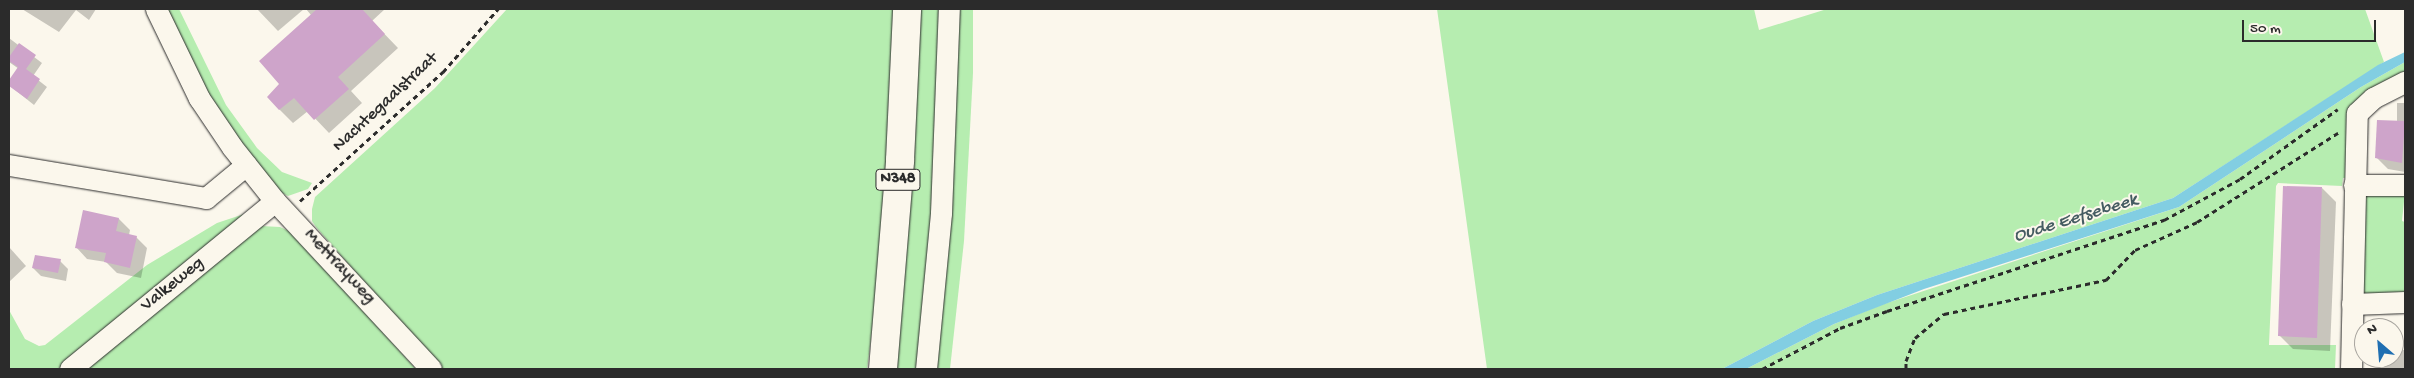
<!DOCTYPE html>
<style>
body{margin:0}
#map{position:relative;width:2414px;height:378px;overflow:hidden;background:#fbf7ec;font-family:"Gochi Hand",sans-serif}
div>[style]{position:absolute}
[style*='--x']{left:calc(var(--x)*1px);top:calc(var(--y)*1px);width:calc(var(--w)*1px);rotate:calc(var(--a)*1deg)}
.green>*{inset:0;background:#b6edb0}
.water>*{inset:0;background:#82cee2}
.shadow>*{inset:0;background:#0003}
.building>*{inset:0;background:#cea4ca}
.path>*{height:3px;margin-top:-1.5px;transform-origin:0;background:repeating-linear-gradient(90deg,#2b2b2b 0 5px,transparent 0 9px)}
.roads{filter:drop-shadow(0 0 1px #2b2b2b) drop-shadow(0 0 1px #2b2b2b)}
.minor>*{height:21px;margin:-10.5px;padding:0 10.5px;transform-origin:10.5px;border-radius:10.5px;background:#fbf7ec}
.primary>*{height:28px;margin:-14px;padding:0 14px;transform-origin:14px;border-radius:14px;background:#fbf7ec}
span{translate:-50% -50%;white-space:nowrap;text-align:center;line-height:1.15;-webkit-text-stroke:4px #fbf7ec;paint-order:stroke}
.shield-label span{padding:1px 4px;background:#fbf7ec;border:1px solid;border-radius:4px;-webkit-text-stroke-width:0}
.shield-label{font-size:16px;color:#2b2b2b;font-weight:700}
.street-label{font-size:18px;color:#2b2b2b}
.water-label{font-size:19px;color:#455c62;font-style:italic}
.frame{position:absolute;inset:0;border:10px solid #2b2b2b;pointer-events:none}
.north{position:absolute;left:2354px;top:318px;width:50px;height:50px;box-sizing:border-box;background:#fbf7ec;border:1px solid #a8a59f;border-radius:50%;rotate:333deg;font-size:14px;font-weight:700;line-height:20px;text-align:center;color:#2b2b2b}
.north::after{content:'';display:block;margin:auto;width:18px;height:22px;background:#1f6fb2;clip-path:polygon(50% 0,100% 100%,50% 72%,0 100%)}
.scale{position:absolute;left:2242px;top:20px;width:134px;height:22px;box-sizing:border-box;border:2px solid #2b2b2b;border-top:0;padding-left:6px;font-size:15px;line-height:18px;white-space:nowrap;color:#2b2b2b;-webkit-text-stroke:4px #fbf7ec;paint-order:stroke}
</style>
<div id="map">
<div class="green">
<i style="clip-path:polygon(165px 9px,179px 9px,226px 105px,257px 148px,282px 172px,312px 183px,308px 189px,288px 196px,280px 192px,214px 108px)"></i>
<i style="clip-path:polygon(507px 9px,897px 9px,881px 264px,867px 369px,440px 369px,316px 227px,312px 221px,312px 209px,315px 197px,435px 88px)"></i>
<i style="clip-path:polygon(917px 9px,942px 9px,935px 160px,919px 369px,891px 369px)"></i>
<i style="clip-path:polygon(958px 9px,973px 9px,973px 73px,964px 241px,950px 369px,933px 369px)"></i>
<i style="clip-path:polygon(1437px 9px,1754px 9px,1759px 30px,1827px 9px,2365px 9px,2384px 62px,2173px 198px,1877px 295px,1813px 321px,1722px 369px,1487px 369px)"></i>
<i style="clip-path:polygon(2405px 62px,2405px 77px,2373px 93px,2351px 178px,2343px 178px,2342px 186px,2278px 183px,2276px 186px,2269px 345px,2336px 345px,2335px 369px,1746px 369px,1834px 324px,1881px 305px,2179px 207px,2361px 87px)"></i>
<i style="clip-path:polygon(2405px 192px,2402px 221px,2405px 222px,2405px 293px,2363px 297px,2363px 195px)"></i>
<i style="clip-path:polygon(244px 214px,58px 369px,9px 369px,9px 310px,25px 339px,39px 346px,45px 345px,147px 265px,217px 223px)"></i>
<i style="clip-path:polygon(261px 226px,280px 227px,293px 233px,416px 369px,84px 369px)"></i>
</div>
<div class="water">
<i style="clip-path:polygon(2405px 52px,2405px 62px,2361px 87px,2179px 207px,1924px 289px,1834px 324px,1746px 369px,1722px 369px,1813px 321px,1877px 295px,2173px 198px,2378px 65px)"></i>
</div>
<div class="shadow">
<i style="clip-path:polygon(22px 9px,96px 9px,89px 20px,76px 10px,59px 32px)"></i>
<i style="clip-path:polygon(257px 9px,304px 9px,278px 31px)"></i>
<i style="clip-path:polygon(306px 9px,385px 9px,372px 21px,398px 48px,351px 91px,362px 103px,329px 133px,308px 111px,293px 123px,279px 109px,311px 15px)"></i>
<i style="clip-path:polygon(9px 38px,42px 63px,33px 76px,47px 87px,34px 105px,9px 85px,19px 69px,9px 62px)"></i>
<i style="clip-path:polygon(2397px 103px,2405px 103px,2405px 172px,2388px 169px,2377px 158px,2397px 122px)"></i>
<i style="clip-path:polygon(2322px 188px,2336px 202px,2330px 351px,2293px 349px,2279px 335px)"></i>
<i style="clip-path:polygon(84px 212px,119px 219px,130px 230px,129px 235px,136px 237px,147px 248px,141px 278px,117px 273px,106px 262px,87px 259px,76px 247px)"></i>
<i style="clip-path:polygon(9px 247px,26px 266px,9px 282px)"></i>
<i style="clip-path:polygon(60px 261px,68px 269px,66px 281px,41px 276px,33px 268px)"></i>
<i style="clip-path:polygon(2397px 350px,2405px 350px,2405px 369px,2382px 369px,2383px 358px,2394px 358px)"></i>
</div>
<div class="building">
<i style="clip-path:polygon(317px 9px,362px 9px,385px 34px,338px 77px,349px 89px,314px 120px,294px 98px,279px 110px,267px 97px,279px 84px,259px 61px)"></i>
<i style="clip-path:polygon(19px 43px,36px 55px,26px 69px,40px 79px,27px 99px,9px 86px,9px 80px,18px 67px,9px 61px,9px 57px)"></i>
<i style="clip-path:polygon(2377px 120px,2405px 121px,2402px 163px,2375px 158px)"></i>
<i style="clip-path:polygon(2283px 186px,2322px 187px,2317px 338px,2278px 336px)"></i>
<i style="clip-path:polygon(83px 210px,119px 218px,116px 231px,137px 236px,130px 268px,104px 262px,106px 253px,75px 248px)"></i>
<i style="clip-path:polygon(35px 255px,61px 259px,58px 273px,32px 268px)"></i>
</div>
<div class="path">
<i style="--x:300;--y:201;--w:193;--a:-42.1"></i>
<i style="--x:443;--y:72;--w:84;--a:-48.9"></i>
<i style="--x:1762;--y:369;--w:88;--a:-27.7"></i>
<i style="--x:1840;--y:328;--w:50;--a:-19.9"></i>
<i style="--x:1887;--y:311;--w:292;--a:-18.2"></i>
<i style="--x:2164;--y:220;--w:86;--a:-28.3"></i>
<i style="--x:2240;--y:179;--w:120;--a:-35.5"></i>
<i style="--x:1906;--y:369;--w:8;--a:-90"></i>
<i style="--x:1906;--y:361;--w:25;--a:-69"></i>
<i style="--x:1915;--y:338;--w:38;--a:-40"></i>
<i style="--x:1944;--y:314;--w:166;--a:-11.9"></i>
<i style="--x:2106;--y:280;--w:42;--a:-46"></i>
<i style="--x:2135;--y:250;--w:68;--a:-24.3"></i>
<i style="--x:2197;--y:222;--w:167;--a:-32.3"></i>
</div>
<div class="roads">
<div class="minor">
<i style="--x:156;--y:9;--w:99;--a:64.2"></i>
<i style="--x:199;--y:98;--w:59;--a:56"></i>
<i style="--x:232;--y:147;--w:69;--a:51.5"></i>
<i style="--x:275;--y:201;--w:229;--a:47.1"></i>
<i style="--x:9;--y:165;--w:200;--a:9.5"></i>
<i style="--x:206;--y:198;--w:52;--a:-39.5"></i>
<i style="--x:2354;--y:185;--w:51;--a:0"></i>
<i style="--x:2352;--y:304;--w:53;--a:-2.2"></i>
<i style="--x:70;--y:369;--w:265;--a:-39.3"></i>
<i style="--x:926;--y:369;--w:157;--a:-84.5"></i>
<i style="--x:941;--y:213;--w:204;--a:-87.8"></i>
<i style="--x:2351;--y:369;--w:256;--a:-88.7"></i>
<i style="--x:2357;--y:113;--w:22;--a:-43"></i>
<i style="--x:2373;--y:98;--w:36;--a:-27"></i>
</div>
<div class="primary">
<i style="--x:883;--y:369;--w:210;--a:-85.3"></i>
<i style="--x:900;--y:160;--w:151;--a:-87.3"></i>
</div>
</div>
<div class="shield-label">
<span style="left:898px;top:180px">N348</span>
</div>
<div class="street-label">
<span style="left:386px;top:103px;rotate:-43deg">Nachtegaalstraat</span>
<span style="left:339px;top:267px;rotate:47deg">Mettrayweg</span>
<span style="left:173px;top:285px;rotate:-39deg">Valkeweg</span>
</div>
<div class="water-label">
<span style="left:2076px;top:219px;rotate:-17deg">Oude Eefsebeek</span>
</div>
<div class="frame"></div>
<div class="north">N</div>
<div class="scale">50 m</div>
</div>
